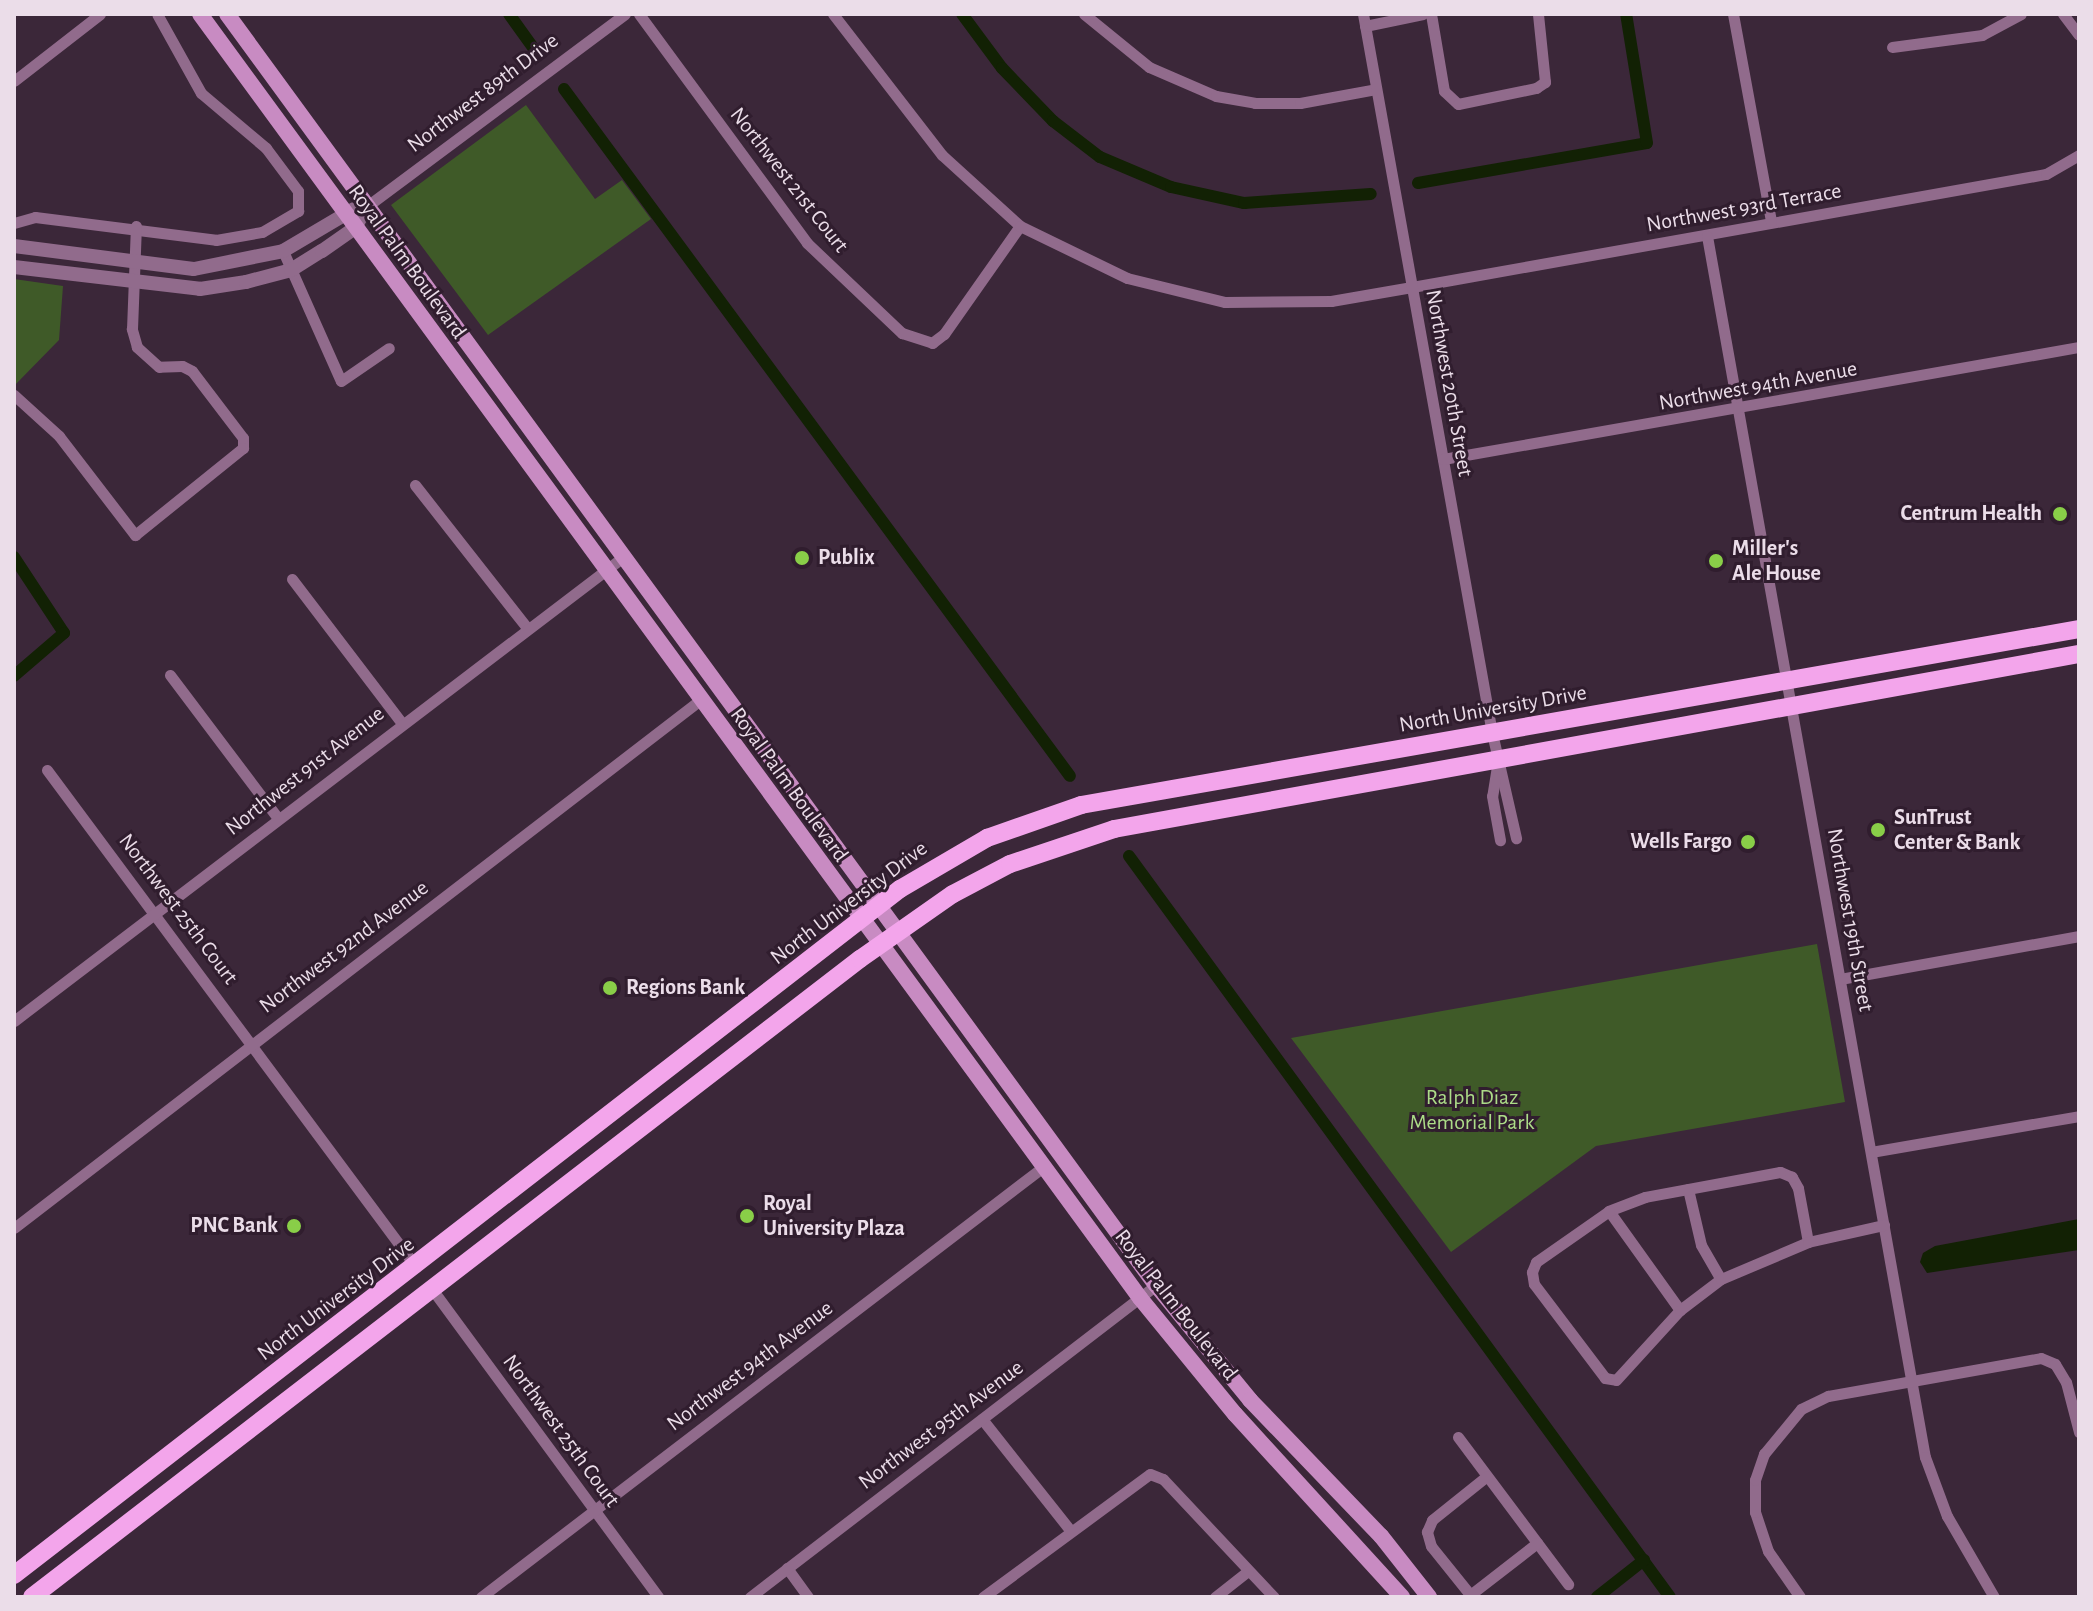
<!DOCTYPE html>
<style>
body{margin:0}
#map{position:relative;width:2093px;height:1611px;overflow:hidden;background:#3b2739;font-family:"Alegreya Sans",sans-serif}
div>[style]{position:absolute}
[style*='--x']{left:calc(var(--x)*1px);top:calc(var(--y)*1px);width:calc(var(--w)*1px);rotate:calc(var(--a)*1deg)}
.green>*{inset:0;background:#3f5a28}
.water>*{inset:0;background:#122104}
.canal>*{height:12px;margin:-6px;padding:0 6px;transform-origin:6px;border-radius:6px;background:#122104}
.minor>*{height:11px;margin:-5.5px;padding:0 5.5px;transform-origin:5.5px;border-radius:5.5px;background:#916b8c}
.tertiary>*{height:14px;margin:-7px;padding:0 7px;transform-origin:7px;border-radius:7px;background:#916b8c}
.secondary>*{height:16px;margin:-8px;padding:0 8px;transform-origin:8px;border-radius:8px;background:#c88bc2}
.primary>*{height:18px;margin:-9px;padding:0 9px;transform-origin:9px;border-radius:9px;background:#f3a5eb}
.dots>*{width:22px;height:22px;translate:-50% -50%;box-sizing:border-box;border:4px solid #301d2e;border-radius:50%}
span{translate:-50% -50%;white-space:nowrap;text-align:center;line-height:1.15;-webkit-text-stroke:6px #301d2e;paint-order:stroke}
.street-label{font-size:22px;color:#ebdde9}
.poi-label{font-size:22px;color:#ebdde9;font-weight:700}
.right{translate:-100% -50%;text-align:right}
.left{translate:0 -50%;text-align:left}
.park-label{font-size:22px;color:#acdc88}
.frame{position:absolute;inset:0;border:16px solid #ebdde9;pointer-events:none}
</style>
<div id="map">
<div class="green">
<i style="clip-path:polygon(526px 105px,595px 199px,622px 180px,651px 219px,488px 335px,391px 205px)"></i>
<i style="clip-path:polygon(14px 279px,63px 286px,59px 340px,14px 386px)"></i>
<i style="clip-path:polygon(1817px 944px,1845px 1102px,1596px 1146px,1451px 1252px,1291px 1038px)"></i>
</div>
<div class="water">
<i style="clip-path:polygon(2079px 1219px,2079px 1250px,1927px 1273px,1920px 1262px,1923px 1253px,1935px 1246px)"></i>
</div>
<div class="canal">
<i style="--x:509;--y:14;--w:48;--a:54.3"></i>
<i style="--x:962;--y:14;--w:67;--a:53.5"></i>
<i style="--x:1002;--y:68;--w:74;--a:46.1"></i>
<i style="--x:1053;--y:121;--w:59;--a:37.5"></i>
<i style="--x:1100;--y:157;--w:77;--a:22.9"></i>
<i style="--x:1171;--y:187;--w:75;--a:12.4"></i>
<i style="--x:1244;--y:203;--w:127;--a:-4.1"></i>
<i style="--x:564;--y:89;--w:853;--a:53.63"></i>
<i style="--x:1418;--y:183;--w:232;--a:-9.9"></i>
<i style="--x:1647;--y:143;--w:131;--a:-99.2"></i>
<i style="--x:14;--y:557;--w:91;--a:56.7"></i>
<i style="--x:64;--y:633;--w:66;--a:139.3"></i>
<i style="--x:1129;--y:856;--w:917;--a:53.87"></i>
<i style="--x:1597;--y:1597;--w:60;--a:-38.2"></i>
</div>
<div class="minor">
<i style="--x:639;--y:14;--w:284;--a:53.7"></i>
<i style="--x:807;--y:243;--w:131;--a:43.5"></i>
<i style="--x:902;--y:333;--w:32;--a:18"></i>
<i style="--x:932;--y:343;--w:15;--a:-37"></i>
<i style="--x:944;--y:334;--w:132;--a:-54.9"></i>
<i style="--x:833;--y:14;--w:178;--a:52.3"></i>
<i style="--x:942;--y:155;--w:105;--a:42.3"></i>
<i style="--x:1020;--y:226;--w:119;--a:25.9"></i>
<i style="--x:1127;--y:278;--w:101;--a:13.8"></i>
<i style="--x:1225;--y:302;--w:106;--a:-0.5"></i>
<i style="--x:1331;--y:301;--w:82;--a:-9.8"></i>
<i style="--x:1412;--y:287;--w:644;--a:-10.11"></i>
<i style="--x:2046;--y:174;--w:38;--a:-30"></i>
<i style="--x:1084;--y:14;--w:84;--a:39.2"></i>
<i style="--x:1149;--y:67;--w:73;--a:23.4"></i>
<i style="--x:1216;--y:96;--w:40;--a:10"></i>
<i style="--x:1255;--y:103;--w:45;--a:0"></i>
<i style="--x:1300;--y:103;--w:77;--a:-10.4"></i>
<i style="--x:1363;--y:14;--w:730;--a:79.83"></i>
<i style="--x:1492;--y:733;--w:108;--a:77.1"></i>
<i style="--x:1431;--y:14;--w:78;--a:80.4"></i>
<i style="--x:1444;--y:91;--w:19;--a:43"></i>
<i style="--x:1458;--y:104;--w:80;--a:-11.6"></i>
<i style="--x:1536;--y:88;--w:11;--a:-34"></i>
<i style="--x:1545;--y:82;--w:68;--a:-95.9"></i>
<i style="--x:1733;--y:14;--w:211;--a:79.6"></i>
<i style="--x:2063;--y:14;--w:26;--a:53"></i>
<i style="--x:1365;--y:26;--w:59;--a:-11.7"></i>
<i style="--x:1892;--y:47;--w:91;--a:-7.6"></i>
<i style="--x:1982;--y:35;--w:44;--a:-28.3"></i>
<i style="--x:14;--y:81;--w:109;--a:-37.9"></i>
<i style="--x:366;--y:207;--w:323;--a:-36.7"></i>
<i style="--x:14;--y:223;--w:22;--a:-16"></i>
<i style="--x:35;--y:217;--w:182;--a:7.2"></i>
<i style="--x:216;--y:240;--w:47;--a:-9.9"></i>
<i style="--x:262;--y:232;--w:42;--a:-30.3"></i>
<i style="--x:298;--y:211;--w:20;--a:-90"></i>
<i style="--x:298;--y:191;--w:54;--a:-126.7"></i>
<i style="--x:266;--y:148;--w:85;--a:-139.8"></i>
<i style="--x:201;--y:93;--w:90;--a:-119.1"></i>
<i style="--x:1707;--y:236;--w:1240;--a:79.88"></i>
<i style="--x:1925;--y:1457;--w:63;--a:69.6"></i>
<i style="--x:1947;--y:1516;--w:94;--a:59.9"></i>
<i style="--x:283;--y:251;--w:142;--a:66"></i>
<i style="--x:341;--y:381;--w:58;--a:-34.5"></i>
<i style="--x:14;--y:395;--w:61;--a:42.3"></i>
<i style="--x:59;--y:436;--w:125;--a:52.5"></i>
<i style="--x:135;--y:535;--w:139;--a:-38.9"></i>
<i style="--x:243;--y:448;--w:10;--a:-90"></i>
<i style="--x:243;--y:438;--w:84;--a:-127.3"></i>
<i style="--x:192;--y:371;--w:11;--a:-153"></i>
<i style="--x:182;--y:366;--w:23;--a:178"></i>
<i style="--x:159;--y:367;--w:30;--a:-138"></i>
<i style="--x:137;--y:347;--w:19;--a:-106"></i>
<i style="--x:132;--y:329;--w:103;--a:-87.8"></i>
<i style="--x:1443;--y:459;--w:646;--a:-9.99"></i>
<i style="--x:415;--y:485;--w:182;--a:51.9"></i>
<i style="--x:292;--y:579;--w:180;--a:52.7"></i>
<i style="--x:170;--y:675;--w:178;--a:53"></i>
<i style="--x:1497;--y:766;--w:30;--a:99"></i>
<i style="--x:1492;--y:796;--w:45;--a:79.7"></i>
<i style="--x:47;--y:770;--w:619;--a:53.41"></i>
<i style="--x:1840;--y:979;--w:243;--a:-10.2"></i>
<i style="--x:14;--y:1021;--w:766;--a:-37.3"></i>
<i style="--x:1871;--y:1152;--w:211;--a:-9.8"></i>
<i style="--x:1688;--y:1189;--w:57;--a:76.9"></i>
<i style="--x:1701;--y:1245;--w:39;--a:60"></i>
<i style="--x:1609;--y:1211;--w:122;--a:54.4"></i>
<i style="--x:14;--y:1228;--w:866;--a:-37.58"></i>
<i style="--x:1808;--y:1242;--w:55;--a:-100.5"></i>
<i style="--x:1798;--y:1188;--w:13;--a:-119"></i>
<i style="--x:1792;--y:1177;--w:13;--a:-157"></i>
<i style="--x:1780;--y:1172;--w:137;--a:169.5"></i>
<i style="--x:1645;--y:1197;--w:39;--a:159"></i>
<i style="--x:1609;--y:1211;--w:89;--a:145.1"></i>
<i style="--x:1536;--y:1262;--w:11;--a:112"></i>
<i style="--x:1532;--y:1272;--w:12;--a:81"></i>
<i style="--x:1534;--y:1284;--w:118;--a:52.9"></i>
<i style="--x:1605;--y:1378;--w:11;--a:10"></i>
<i style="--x:1616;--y:1380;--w:95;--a:-47.6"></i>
<i style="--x:1680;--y:1310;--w:51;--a:-37.1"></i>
<i style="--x:1721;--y:1279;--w:95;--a:-23"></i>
<i style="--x:1808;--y:1242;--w:78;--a:-12.6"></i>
<i style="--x:432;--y:1289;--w:382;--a:53.7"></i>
<i style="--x:982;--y:1419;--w:142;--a:51.6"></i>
<i style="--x:1458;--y:1437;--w:184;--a:53.2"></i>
<i style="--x:787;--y:1568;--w:36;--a:54"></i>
<i style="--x:1470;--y:1595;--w:85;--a:-37.8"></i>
<i style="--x:481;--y:1597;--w:708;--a:-37.42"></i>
<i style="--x:750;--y:1597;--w:512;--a:-37.54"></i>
<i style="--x:983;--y:1597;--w:207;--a:-36.4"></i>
<i style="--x:1150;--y:1474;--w:14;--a:21"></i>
<i style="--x:1163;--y:1479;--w:162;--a:46.8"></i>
<i style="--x:1215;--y:1597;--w:42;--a:-38.2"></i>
<i style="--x:1472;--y:1597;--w:65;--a:-128.8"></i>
<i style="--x:1431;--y:1546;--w:15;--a:-106"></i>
<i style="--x:1427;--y:1532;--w:13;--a:-67"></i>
<i style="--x:1432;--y:1520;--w:70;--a:-38.7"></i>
<i style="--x:1800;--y:1597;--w:56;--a:-124.8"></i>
<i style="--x:1768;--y:1551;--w:41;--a:-108.4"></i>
<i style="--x:1755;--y:1512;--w:32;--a:-90"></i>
<i style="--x:1755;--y:1480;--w:28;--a:-71"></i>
<i style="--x:1764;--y:1454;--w:58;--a:-50.6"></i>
<i style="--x:1801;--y:1409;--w:30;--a:-26"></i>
<i style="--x:1828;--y:1396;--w:216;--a:-10.1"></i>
<i style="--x:2041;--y:1358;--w:15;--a:23"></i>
<i style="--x:2055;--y:1364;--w:21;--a:59"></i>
<i style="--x:2066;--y:1382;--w:52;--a:75.4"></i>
</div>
<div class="tertiary">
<i style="--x:14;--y:246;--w:181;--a:7.3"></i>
<i style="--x:194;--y:269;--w:91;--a:-11.4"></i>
<i style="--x:283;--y:251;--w:82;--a:-30.6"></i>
<i style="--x:14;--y:267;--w:187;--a:6.7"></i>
<i style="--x:200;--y:289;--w:47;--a:-8.7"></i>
<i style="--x:246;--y:282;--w:47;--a:-14.9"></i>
<i style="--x:291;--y:270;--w:36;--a:-32"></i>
<i style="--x:322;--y:251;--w:40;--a:-34.9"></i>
<i style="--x:355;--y:228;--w:24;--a:-62"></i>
</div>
<div class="secondary">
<i style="--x:200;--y:14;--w:1591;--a:53.79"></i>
<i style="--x:1140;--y:1298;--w:150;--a:50.7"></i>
<i style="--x:1235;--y:1414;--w:248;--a:47.6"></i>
<i style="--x:227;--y:14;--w:1574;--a:53.84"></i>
<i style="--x:1156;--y:1285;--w:149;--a:50.7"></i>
<i style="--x:1250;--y:1400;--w:189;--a:46.1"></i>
<i style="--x:1381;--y:1536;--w:78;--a:51.8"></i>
</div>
<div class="primary">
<i style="--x:14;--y:1575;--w:1121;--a:-37.75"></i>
<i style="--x:900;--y:889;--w:101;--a:-30.4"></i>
<i style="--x:987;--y:838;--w:100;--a:-19.3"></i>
<i style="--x:1081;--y:805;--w:1013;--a:-10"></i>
<i style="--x:32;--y:1597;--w:1045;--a:-37.62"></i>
<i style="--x:860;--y:959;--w:113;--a:-35"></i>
<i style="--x:953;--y:894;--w:64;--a:-27.8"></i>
<i style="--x:1010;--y:864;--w:110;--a:-18.6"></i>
<i style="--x:1114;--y:829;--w:981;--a:-10.28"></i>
</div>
<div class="dots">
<i style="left:2060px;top:514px;background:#89ce48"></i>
<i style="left:802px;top:558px;background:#89ce48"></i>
<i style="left:1716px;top:561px;background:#89ce48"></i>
<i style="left:1878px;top:830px;background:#89ce48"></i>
<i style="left:1748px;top:842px;background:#89ce48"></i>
<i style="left:610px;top:988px;background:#89ce48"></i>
<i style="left:747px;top:1216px;background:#89ce48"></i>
<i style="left:294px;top:1226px;background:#89ce48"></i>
</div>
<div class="street-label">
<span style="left:483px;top:93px;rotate:-37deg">Northwest 89th Drive</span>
<span style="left:789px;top:180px;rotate:52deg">Northwest 21st Court</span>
<span style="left:1744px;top:208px;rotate:-10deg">Northwest 93rd Terrace</span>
<span style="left:407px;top:262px;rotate:54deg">Royal Palm Boulevard</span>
<span style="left:1449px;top:383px;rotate:80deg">Northwest 20th Street</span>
<span style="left:1758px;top:386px;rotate:-10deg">Northwest 94th Avenue</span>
<span style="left:1493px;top:709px;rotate:-10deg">North University Drive</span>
<span style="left:305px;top:771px;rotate:-38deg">Northwest 91st Avenue</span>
<span style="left:789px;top:785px;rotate:54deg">Royal Palm Boulevard</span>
<span style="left:849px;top:903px;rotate:-37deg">North University Drive</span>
<span style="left:178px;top:909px;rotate:53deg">Northwest 25th Court</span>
<span style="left:1850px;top:920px;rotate:80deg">Northwest 19th Street</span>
<span style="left:344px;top:947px;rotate:-37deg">Northwest 92nd Avenue</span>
<span style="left:336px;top:1299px;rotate:-37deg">North University Drive</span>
<span style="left:1176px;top:1305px;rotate:52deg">Royal Palm Boulevard</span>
<span style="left:750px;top:1366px;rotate:-37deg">Northwest 94th Avenue</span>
<span style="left:941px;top:1425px;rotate:-37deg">Northwest 95th Avenue</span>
<span style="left:561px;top:1431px;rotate:54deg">Northwest 25th Court</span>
</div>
<div class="poi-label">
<span class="right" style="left:2042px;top:514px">Centrum Health</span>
<span class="left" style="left:1732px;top:561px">Miller's<br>Ale House</span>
<span class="left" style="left:818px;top:558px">Publix</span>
<span class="left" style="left:1894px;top:830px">SunTrust<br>Center &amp; Bank</span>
<span class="right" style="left:1732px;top:842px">Wells Fargo</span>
<span class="left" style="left:626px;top:988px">Regions Bank</span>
<span class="left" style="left:763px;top:1216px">Royal<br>University Plaza</span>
<span class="right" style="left:278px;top:1226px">PNC Bank</span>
</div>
<div class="park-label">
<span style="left:1472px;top:1110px">Ralph Diaz<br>Memorial Park</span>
</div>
<div class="frame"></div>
</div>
